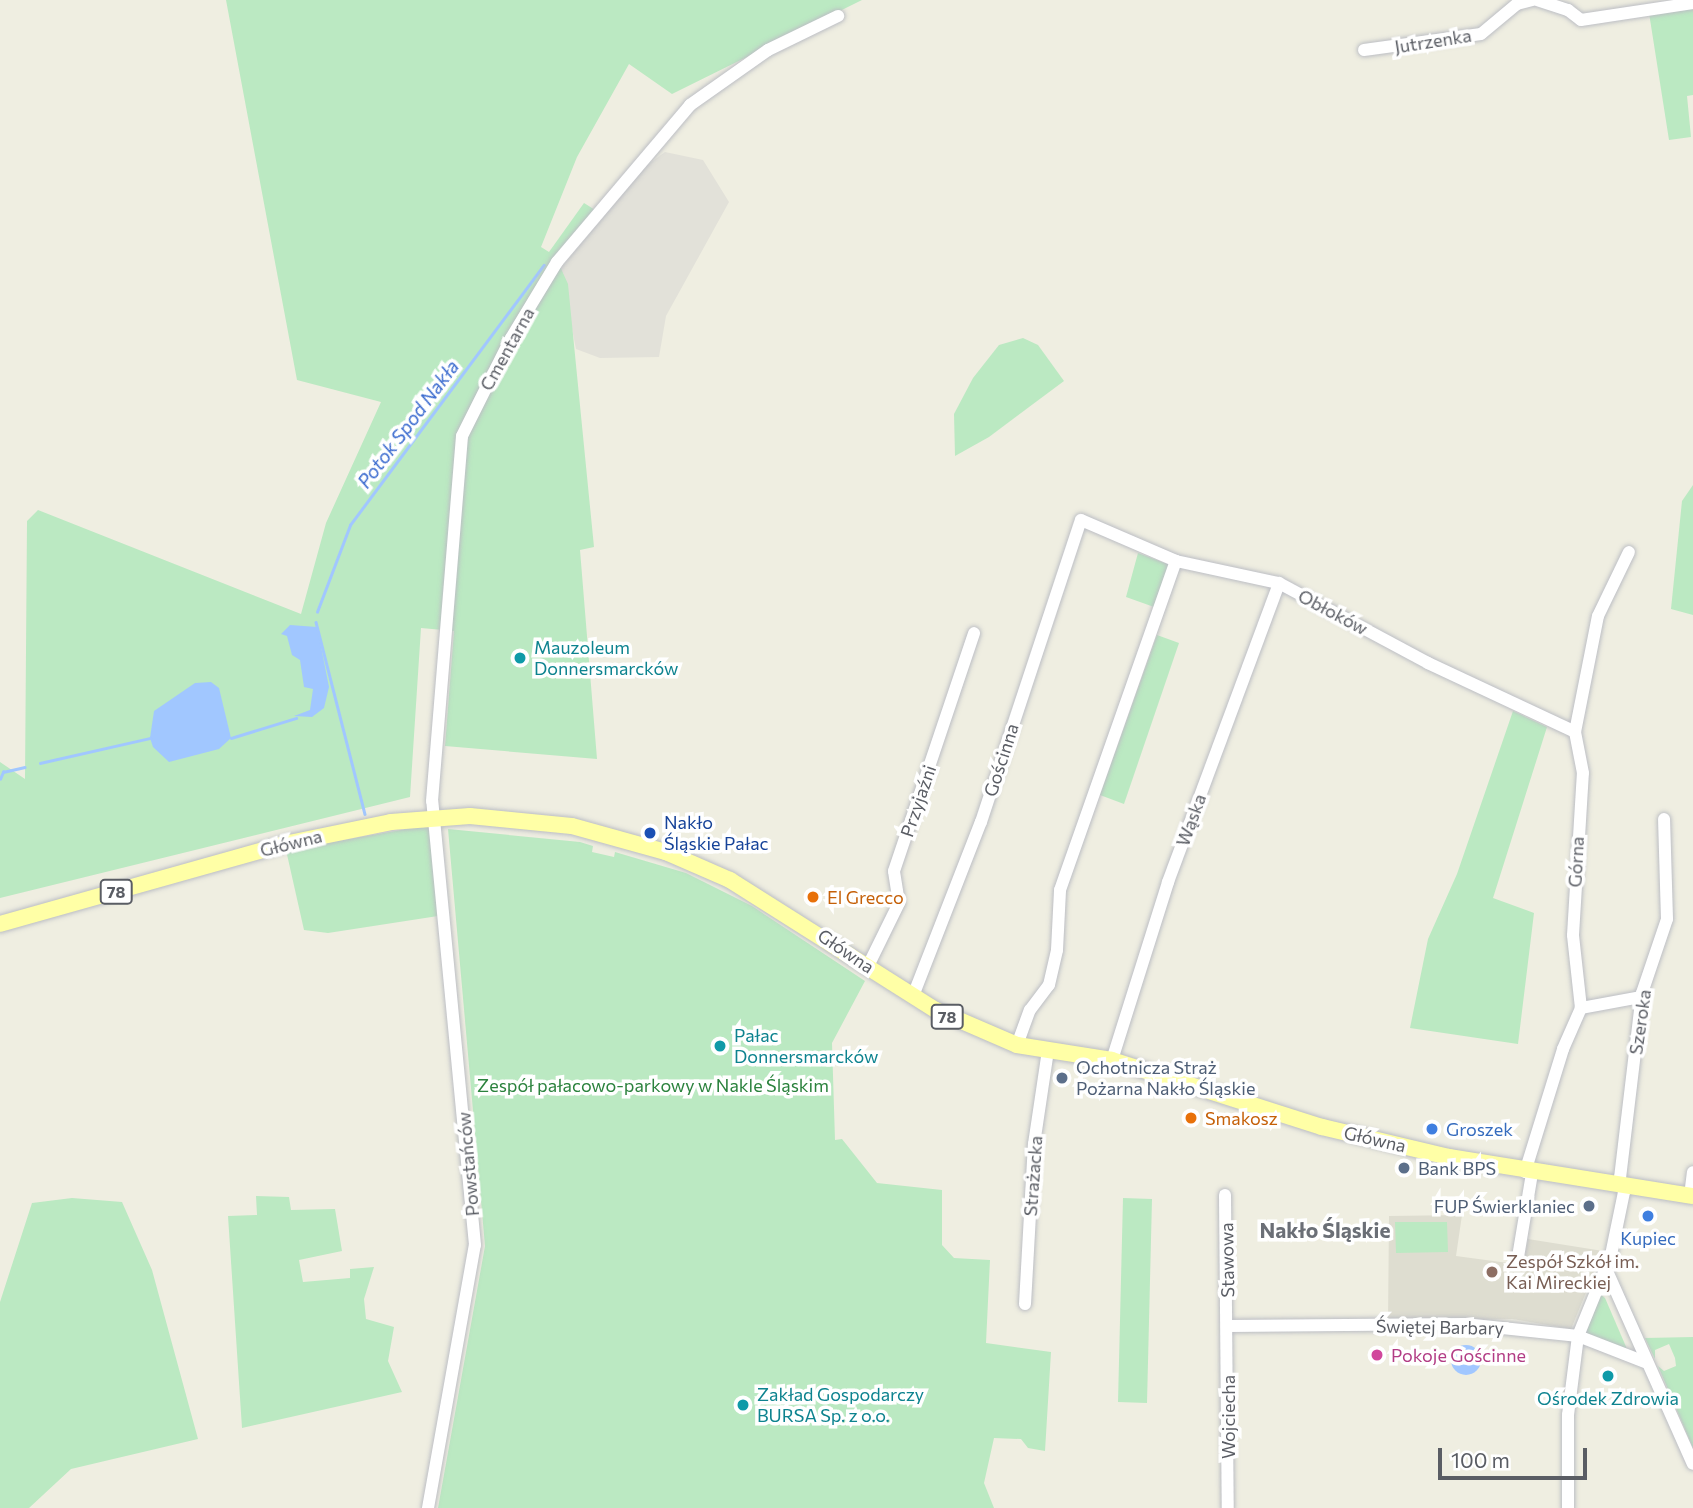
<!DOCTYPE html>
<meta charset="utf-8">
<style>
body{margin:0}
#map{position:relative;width:1693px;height:1508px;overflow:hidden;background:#efeee1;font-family:Commissioner,sans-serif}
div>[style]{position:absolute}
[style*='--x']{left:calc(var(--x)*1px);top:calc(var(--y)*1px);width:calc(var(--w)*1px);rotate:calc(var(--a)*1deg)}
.industrial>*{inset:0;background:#e2e1d9}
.education>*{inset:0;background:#deddd0}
.green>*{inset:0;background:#bbe9c2}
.water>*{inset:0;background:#a1c7ff}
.round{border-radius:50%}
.stream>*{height:2.5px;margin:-1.25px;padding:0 1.25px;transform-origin:1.25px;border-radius:1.25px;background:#a1c7ff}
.roads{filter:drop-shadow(0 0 2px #bcbec4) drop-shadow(0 0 2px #bcbec4)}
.minor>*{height:12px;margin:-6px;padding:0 6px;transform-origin:6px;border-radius:6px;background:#fff}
.major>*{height:16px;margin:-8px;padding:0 8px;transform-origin:8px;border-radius:8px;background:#ffffa6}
.dots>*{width:19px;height:19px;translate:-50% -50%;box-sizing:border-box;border:4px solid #fff;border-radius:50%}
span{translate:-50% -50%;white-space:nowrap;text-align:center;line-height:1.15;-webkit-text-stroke:7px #fff;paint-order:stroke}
.shield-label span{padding:2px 5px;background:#fff;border:2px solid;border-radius:5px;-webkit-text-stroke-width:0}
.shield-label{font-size:16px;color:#5a5d64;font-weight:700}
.street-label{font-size:18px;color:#5a5d64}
.culture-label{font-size:18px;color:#0d838f}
.left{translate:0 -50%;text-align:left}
.transit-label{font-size:18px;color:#164399}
.food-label{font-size:18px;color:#c56008}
.service-label{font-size:18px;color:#4e5e75}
.right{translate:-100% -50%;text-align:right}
.park-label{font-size:18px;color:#2b823d}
.shop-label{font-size:18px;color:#366cbe}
.education-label{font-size:18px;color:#785e54}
.hotel-label{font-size:18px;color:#b23c85}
.water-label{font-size:19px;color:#3869ce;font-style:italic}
.quarter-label{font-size:21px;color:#6b6f76;font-weight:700}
.scale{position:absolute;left:1438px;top:1448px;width:149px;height:32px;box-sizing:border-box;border:4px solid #5a5d64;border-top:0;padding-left:9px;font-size:21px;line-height:24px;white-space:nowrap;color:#5a5d64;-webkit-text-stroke:5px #fff;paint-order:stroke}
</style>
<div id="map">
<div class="industrial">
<i style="clip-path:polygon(665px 152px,703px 160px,729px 202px,666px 316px,659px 357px,600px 358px,576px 349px,560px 269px,646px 166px)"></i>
</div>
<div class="education">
<i style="clip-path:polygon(1462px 1215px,1456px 1256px,1523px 1265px,1528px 1239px,1603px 1251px,1571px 1329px,1512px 1319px,1388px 1322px,1389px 1216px)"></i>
</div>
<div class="green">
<i style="clip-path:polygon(226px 0,862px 0,672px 94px,629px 64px,577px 157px,541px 247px,549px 252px,584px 203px,600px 213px,558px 262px,568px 284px,594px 547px,580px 550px,597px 759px,445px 746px,454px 631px,421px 628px,410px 797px,0 898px,0 762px,25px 779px,27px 521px,38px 510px,301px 614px,326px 523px,381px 402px,297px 380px)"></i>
<i style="clip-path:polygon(1693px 3px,1693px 95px,1687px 96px,1691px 137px,1669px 140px,1649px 13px)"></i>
<i style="clip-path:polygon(1023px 338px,1038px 345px,1064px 381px,989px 437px,955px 456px,954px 414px,973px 378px,999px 345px)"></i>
<i style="clip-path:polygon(1693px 485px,1693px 615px,1671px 609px,1682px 501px)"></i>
<i style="clip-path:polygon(1138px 553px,1170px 565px,1154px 607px,1126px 597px)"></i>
<i style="clip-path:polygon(1157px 635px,1179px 643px,1124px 804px,1100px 795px)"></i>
<i style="clip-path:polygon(1513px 711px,1547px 727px,1493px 898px,1534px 913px,1518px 1044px,1410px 1028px,1428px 939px,1457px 874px)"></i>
<i style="clip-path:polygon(430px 825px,438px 916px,328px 933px,304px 930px,286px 850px)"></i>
<i style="clip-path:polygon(448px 829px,580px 842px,593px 846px,592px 852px,614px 857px,615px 852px,686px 873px,752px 906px,865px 981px,832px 1043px,835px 1140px,842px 1139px,877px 1183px,942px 1190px,942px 1245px,954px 1258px,990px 1260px,986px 1343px,1051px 1352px,1045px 1451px,1028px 1448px,1021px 1439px,994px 1438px,984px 1483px,994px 1508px,438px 1508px,485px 1246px)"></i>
<i style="clip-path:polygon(256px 1196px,289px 1197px,291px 1210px,335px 1209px,342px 1251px,299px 1260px,303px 1282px,350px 1278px,350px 1269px,374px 1267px,364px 1299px,366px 1319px,394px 1327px,388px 1361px,402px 1392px,242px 1428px,228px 1216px,257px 1215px)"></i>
<i style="clip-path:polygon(72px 1198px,122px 1202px,152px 1270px,198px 1439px,71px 1469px,29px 1508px,0 1508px,0 1302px,32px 1203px)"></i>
<i style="clip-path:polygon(1123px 1198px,1152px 1199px,1147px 1403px,1118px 1402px)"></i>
<i style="clip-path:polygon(1447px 1222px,1448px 1252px,1396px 1253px,1395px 1222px)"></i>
<i style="clip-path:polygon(1601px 1295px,1605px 1298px,1627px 1349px,1585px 1334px)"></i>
<i style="clip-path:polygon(1693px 1337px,1693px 1448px,1658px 1366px,1664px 1371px,1676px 1366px,1675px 1358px,1669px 1344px,1655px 1350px,1655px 1359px,1645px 1338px)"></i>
</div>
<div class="water">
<i style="clip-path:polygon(290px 625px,317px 627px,329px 687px,324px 708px,312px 717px,294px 716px,310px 710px,313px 689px,304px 687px,300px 660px,292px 655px,287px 636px,281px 634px)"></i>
<i style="clip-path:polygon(211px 682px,219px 688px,231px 738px,219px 749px,169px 762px,153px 747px,150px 738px,154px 711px,195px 683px)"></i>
<i class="round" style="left:1451px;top:1345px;width:30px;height:30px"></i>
</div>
<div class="stream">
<i style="--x:317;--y:612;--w:93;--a:-69.2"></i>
<i style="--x:350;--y:525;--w:324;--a:-53.3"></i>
<i style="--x:316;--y:622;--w:198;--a:75.7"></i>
<i style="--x:231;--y:738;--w:68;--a:-17.1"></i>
<i style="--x:40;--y:763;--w:113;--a:-12.8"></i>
<i style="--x:0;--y:779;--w:8;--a:-67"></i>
<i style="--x:3;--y:772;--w:22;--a:-13"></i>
</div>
<div class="roads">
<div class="minor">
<i style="--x:1537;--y:0;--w:33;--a:18"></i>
<i style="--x:1568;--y:10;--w:16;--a:38"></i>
<i style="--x:1581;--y:20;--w:113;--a:-8.6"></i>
<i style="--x:1364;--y:50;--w:118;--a:-7.8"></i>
<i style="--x:1481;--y:34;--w:47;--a:-39.8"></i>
<i style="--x:1517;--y:4;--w:16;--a:-15"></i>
<i style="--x:868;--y:966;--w:70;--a:-63.8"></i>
<i style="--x:899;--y:903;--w:32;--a:-99"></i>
<i style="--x:894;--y:871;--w:251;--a:-71.4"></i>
<i style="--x:913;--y:996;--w:187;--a:-68.7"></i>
<i style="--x:981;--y:822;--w:318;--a:-71.7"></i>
<i style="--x:1081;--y:520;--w:103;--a:23.3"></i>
<i style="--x:1176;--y:561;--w:105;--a:12.1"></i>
<i style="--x:1279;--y:583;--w:169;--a:28.2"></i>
<i style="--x:1428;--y:663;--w:162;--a:25.1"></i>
<i style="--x:1581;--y:1008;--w:61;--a:-10.4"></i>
<i style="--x:1017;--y:1045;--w:37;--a:-70"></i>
<i style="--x:1030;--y:1010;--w:31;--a:-53"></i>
<i style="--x:1049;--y:985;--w:36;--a:-77"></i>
<i style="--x:1057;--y:950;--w:60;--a:-87.1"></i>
<i style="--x:1060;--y:890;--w:349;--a:-70.6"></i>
<i style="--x:1112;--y:1060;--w:187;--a:-72.5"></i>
<i style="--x:1168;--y:882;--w:319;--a:-69.6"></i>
<i style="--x:1525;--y:1172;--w:129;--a:-72.8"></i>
<i style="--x:1563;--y:1049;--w:45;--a:-66.3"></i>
<i style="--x:1581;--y:1008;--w:73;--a:-96.3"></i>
<i style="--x:1573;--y:935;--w:162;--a:-86.5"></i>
<i style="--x:1583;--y:773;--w:42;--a:-101"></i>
<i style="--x:1575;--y:732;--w:118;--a:-78.8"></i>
<i style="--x:1598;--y:616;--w:71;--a:-64.2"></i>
<i style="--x:1225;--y:1195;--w:313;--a:89.5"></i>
<i style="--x:1690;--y:1196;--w:24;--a:-83"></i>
<i style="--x:1518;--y:1257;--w:85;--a:-80.5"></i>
<i style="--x:1607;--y:1271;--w:211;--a:66"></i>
<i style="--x:1025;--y:1304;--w:160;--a:-86.8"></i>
<i style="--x:1034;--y:1144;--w:95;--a:-81.5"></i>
<i style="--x:1228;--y:1326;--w:236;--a:-0.5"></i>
<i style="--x:1464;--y:1324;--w:115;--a:6"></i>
<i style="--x:1578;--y:1336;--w:72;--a:21.2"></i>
<i style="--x:428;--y:1508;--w:267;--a:-79.9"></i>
<i style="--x:475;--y:1245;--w:446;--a:-95.5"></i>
<i style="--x:432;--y:801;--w:366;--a:-85.3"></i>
<i style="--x:462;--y:436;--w:110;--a:-63.4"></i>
<i style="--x:511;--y:338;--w:89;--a:-58.8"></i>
<i style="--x:557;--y:262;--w:206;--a:-49.7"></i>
<i style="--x:690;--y:105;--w:95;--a:-35.2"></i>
<i style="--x:768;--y:50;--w:78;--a:-25.9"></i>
<i style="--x:1568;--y:1508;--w:93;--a:-90"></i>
<i style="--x:1568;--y:1415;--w:80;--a:-82.8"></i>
<i style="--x:1578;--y:1336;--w:87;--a:-67.8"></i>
<i style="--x:1611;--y:1255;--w:64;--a:-78.3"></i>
<i style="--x:1624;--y:1192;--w:15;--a:-106"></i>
<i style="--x:1620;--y:1178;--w:186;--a:-83.2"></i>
<i style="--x:1642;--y:993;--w:78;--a:-71.3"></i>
<i style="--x:1667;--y:919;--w:100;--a:-91.7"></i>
</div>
<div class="major">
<i style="--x:0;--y:924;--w:300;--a:-15.7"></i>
<i style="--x:289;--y:843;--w:104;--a:-11.6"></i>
<i style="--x:391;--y:822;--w:79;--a:-4.3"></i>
<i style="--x:470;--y:816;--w:102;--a:5.6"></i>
<i style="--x:572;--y:826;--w:98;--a:15.5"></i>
<i style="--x:666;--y:852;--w:70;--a:23.6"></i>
<i style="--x:730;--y:880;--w:244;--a:32.3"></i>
<i style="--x:936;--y:1010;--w:88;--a:23.4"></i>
<i style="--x:1017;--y:1045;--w:96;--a:9"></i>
<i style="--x:1112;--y:1060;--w:220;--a:17.7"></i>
<i style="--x:1322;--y:1127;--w:130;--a:13.3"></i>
<i style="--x:1449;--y:1157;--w:247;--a:9.1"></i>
</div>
</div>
<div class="dots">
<i style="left:520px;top:658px;background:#0f9aa8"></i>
<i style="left:650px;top:833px;background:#1a4fb4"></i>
<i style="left:813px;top:897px;background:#e8710a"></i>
<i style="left:720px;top:1046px;background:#0f9aa8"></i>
<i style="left:1062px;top:1078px;background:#5c6f8a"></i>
<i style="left:1191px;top:1118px;background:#e8710a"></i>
<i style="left:1432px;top:1129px;background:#3f7fe0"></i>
<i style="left:1404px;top:1168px;background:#5c6f8a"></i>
<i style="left:1589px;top:1206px;background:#5c6f8a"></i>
<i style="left:1648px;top:1216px;background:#3f7fe0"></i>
<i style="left:1492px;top:1272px;background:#8d6e63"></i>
<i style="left:1377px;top:1355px;background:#d1479c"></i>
<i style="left:1608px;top:1376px;background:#0f9aa8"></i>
<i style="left:743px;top:1405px;background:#0f9aa8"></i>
</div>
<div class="shield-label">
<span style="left:116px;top:892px">78</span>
<span style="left:947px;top:1017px">78</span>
</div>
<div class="street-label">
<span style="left:1433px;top:41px;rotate:-9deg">Jutrzenka</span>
<span style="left:507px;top:349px;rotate:-61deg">Cmentarna</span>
<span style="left:1333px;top:612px;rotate:28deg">Obłoków</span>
<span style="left:1001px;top:760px;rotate:-72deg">Gościnna</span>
<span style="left:918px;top:801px;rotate:-71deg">Przyjaźni</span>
<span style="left:1191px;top:820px;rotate:-70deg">Wąska</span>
<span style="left:291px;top:843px;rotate:-14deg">Główna</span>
<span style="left:1576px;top:862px;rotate:-87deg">Górna</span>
<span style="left:846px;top:951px;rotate:34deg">Główna</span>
<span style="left:1640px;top:1022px;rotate:-82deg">Szeroka</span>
<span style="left:1375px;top:1139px;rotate:13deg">Główna</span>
<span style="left:468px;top:1164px;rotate:-95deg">Powstańców</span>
<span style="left:1033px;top:1176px;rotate:-86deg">Strażacka</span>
<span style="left:1227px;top:1260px;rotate:-91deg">Stawowa</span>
<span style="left:1440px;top:1327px;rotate:1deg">Świętej Barbary</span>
<span style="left:1228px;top:1417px;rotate:-90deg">Wojciecha</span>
</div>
<div class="culture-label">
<span class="left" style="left:534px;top:658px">Mauzoleum<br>Donnersmarcków</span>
<span class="left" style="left:734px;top:1046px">Pałac<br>Donnersmarcków</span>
<span class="left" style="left:757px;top:1405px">Zakład Gospodarczy<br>BURSA Sp. z o.o.</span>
<span style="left:1608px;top:1398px">Ośrodek Zdrowia</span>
</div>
<div class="transit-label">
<span class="left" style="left:664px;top:833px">Nakło<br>Śląskie Pałac</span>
</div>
<div class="food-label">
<span class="left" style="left:827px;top:897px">El Grecco</span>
<span class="left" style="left:1205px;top:1118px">Smakosz</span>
</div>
<div class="service-label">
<span class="left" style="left:1076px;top:1078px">Ochotnicza Straż<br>Pożarna Nakło Śląskie</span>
<span class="left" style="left:1418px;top:1168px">Bank BPS</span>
<span class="right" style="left:1575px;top:1206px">FUP Świerklaniec</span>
</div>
<div class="park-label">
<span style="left:653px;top:1085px">Zespół pałacowo-parkowy w Nakle Śląskim</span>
</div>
<div class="shop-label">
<span class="left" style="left:1446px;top:1129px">Groszek</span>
<span style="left:1648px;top:1238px">Kupiec</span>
</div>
<div class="education-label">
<span class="left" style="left:1506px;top:1272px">Zespół Szkół im.<br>Kai Mireckiej</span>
</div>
<div class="hotel-label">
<span class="left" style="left:1391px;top:1355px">Pokoje Gościnne</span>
</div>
<div class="water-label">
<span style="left:408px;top:424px;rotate:-53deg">Potok Spod Nakła</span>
</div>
<div class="quarter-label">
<span style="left:1325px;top:1230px">Nakło Śląskie</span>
</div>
<div class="scale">100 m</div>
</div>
